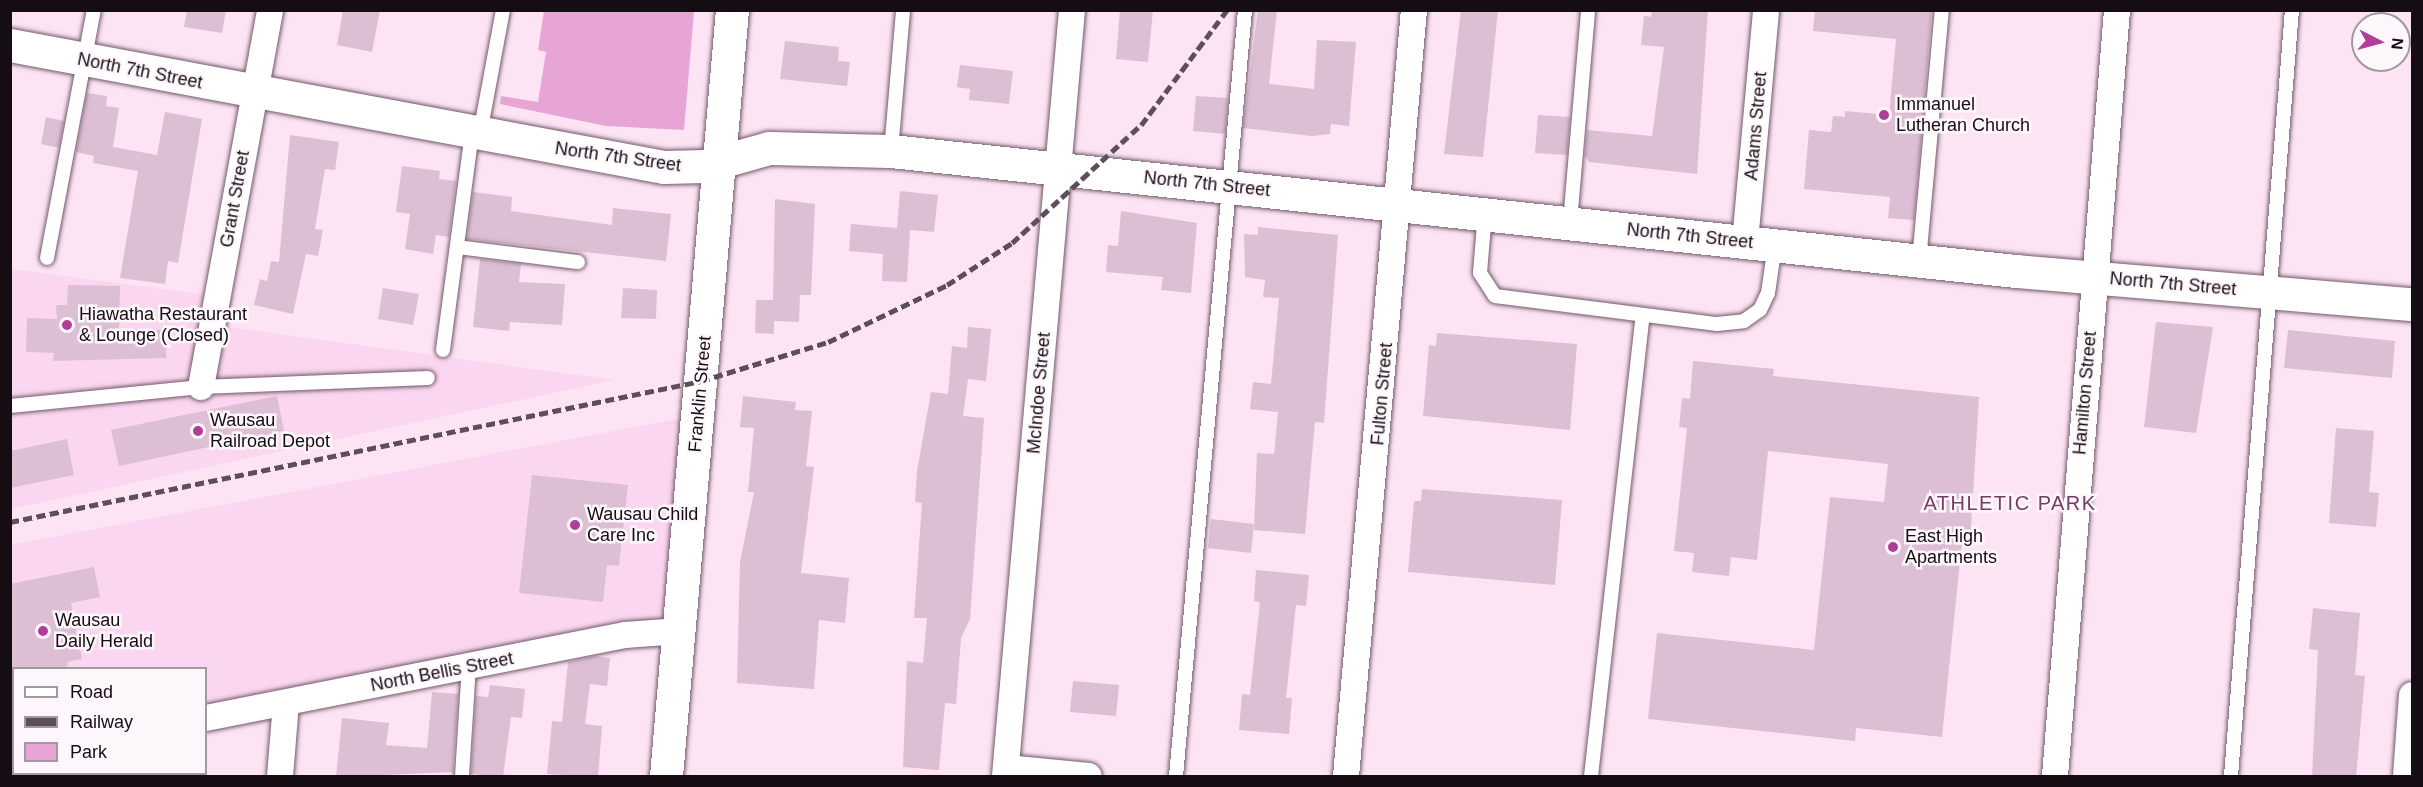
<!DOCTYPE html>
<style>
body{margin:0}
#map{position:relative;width:2423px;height:787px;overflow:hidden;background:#fce4f4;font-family:Arial,sans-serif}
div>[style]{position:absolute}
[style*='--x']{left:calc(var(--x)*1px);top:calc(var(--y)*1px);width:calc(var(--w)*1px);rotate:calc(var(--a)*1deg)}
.built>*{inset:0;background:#fbd6f0}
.green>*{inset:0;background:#e6a5d5}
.building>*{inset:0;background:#dcbfd4}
.path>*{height:4px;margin-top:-2px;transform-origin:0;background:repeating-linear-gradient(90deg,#b3a0ad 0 4.5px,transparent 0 7.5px)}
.roads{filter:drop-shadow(0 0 2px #72586a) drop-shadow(0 0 2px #72586a)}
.lane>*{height:14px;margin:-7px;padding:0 7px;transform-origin:7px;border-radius:7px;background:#fff}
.street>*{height:26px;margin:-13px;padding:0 13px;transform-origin:13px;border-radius:13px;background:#fff}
.secondary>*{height:33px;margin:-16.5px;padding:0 16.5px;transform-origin:16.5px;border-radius:16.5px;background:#fff}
.rail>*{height:4.5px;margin-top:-2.25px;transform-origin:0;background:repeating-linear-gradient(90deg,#5d4f59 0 9px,transparent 0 13.5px)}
.dots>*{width:16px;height:16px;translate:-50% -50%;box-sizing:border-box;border:3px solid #fdf7fb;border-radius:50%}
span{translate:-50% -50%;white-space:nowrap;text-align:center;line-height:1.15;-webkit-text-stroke:5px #fdf7fb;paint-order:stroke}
.street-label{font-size:18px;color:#160d14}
.poi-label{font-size:18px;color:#160d14}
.left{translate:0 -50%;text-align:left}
.neighbourhood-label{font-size:20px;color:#763c68;letter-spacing:1.5px}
.frame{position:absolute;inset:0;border:12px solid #160d14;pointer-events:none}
.legend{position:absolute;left:12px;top:667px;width:195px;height:108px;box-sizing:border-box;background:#fdf7fb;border:2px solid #a1999f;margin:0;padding:8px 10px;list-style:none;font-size:18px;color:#160d14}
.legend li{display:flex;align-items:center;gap:12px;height:30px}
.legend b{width:30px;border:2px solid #a1999f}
.north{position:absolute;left:2351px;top:12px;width:60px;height:60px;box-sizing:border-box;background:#fdf7fb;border:2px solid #a1999f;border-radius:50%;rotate:96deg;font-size:16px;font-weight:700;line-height:24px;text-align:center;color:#160d14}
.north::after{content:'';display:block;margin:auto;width:21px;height:27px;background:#b03e99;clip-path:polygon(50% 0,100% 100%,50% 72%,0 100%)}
</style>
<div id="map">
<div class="built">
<i style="clip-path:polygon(11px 269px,233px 298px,229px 327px,614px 380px,11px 509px)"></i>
<i style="clip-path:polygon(698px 415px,680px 631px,206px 718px,206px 668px,14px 668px,11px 758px,10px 545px)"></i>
</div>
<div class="green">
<i style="clip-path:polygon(544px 11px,694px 11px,684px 130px,606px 126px,500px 104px,501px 96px,538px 102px,546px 52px,538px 50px)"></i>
</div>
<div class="building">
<i style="clip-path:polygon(187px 10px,226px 10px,222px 33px,184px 27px)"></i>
<i style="clip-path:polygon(343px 10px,380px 10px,372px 52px,337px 45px)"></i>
<i style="clip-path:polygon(1120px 10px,1153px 10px,1148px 62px,1116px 59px)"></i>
<i style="clip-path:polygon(1258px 10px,1277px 10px,1269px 84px,1314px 89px,1317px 40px,1356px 42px,1349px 126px,1331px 124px,1330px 134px,1312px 136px,1243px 128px)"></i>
<i style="clip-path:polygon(1461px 10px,1498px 10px,1483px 157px,1444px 154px)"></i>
<i style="clip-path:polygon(1652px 10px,1708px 10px,1697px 174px,1589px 162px,1585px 156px,1587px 130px,1652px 136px,1664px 47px,1641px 45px,1644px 16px,1651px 17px)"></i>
<i style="clip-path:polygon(1815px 10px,1932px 10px,1914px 220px,1888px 218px,1890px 197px,1804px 189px,1809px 130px,1831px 132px,1833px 116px,1845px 117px,1845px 111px,1889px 115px,1896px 39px,1813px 31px)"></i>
<i style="clip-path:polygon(785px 41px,839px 47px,838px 61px,850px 62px,847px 86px,780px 79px)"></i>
<i style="clip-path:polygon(960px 65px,1013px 71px,1009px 104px,969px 100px,970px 89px,957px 87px)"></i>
<i style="clip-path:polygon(87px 93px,107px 96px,106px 106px,119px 108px,113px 147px,157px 155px,165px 112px,202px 119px,178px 263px,168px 261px,165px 284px,120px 278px,138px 171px,93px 163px,94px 156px,76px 152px)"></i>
<i style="clip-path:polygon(1196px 96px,1228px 98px,1225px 134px,1193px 131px)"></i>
<i style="clip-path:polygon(1538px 115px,1570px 117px,1567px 155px,1535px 153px)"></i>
<i style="clip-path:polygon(46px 117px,64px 121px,59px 148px,41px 144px)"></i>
<i style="clip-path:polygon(290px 135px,339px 142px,335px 170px,325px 169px,315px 229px,323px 230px,318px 256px,306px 254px,293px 314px,254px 305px,260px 279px,267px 281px,271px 261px,279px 262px)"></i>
<i style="clip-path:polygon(402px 166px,440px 171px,439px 179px,456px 181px,449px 237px,436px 235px,433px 254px,405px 249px,410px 214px,396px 212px)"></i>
<i style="clip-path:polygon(900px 191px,938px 195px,934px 232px,910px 230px,907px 282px,882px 281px,883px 254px,849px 251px,851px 224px,897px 228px)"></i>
<i style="clip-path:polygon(473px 192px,512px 197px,511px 211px,612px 225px,613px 208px,671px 214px,666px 261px,467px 239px)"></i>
<i style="clip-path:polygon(775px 199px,815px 204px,811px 295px,800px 295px,799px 322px,774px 321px,774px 334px,755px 333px,756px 300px,773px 300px)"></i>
<i style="clip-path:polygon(1121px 211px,1197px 223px,1191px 293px,1161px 290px,1163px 277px,1106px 272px,1108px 245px,1118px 246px)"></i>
<i style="clip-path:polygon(1258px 227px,1338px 235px,1324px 423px,1315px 422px,1305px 534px,1254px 530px,1257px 453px,1274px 454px,1278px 412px,1250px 409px,1253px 382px,1271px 384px,1279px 298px,1263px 297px,1265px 280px,1245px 277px,1244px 234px,1258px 235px)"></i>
<i style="clip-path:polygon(480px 259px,521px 264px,519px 282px,565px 284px,562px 325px,510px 322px,509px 331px,473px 327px)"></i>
<i style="clip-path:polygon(68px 285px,120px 286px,119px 329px,167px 330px,166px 358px,53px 361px,54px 353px,26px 352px,27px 318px,57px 319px,56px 305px,67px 305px)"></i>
<i style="clip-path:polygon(383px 288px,419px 294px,413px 325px,378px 319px)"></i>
<i style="clip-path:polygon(623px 288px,657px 290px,656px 319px,621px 318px)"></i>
<i style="clip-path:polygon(2156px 322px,2213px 327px,2196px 433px,2144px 427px)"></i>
<i style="clip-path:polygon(968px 327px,991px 329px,986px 381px,968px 379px,963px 416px,984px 418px,970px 619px,961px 638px,956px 704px,945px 703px,939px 770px,903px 767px,907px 661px,923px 663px,927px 618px,914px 618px,922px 503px,915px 502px,917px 471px,931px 392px,948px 394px,952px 346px,967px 348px)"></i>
<i style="clip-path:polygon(2288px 330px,2395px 341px,2392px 378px,2284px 368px)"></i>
<i style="clip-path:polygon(1437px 333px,1577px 344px,1570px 430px,1423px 416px,1429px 345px,1436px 346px)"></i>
<i style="clip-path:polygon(1693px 361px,1774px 369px,1773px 376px,1979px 397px,1970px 543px,1962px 542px,1942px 737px,1856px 728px,1855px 741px,1648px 719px,1657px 633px,1814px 650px,1830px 497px,1884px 502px,1888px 464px,1768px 451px,1757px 560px,1731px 557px,1729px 576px,1692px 572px,1694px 553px,1674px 551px,1687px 428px,1679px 427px,1682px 398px,1690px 399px)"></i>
<i style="clip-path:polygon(277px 396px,284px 431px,119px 466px,111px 430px)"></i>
<i style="clip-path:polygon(743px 396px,796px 402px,795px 410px,812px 411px,806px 466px,814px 467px,801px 573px,849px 578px,845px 623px,819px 620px,814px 689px,737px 683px,740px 562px,754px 492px,748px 492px,754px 428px,740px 427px)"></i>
<i style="clip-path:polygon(2336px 428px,2374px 431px,2369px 492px,2379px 493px,2376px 527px,2329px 523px)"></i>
<i style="clip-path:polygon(67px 439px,74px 475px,10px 488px,10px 451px)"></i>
<i style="clip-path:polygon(532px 475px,628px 485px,619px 566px,607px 565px,603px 602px,519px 593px)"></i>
<i style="clip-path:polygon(1422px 489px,1562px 500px,1555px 585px,1408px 572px,1414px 501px,1421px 501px)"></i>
<i style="clip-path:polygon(1211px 519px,1254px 524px,1251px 553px,1208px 548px)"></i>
<i style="clip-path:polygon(94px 567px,100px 597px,71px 603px,82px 659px,67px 662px,68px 669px,10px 669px,10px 584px)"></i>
<i style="clip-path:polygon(1256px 570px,1309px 575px,1306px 606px,1296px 605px,1286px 698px,1292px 698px,1289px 734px,1239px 730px,1242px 694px,1250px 695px,1260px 602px,1254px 601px)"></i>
<i style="clip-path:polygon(2313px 608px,2360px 613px,2355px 675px,2365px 676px,2356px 777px,2312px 777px,2318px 650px,2309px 649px)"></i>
<i style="clip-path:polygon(594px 656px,610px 658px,607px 686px,590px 684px,585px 724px,602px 726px,598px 777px,547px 774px,552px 721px,562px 722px,568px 662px)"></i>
<i style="clip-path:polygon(1073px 681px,1119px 685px,1116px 716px,1070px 712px)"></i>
<i style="clip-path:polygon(490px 685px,525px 689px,522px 718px,511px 717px,503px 777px,471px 774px,476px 696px,488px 697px)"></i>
<i style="clip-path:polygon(432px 692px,458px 694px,453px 772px,336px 777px,342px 718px,389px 723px,386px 745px,427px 748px)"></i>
</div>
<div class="path">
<i style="--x:129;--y:318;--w:59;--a:1"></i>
</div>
<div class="roads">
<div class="lane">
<i style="--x:480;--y:133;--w:125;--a:-79.4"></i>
<i style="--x:891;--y:151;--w:142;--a:-85.1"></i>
<i style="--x:1485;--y:213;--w:60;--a:94.8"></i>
<i style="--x:1480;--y:273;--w:27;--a:57"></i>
<i style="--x:1495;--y:296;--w:224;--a:7.2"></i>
<i style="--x:1717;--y:324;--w:27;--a:-6"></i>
<i style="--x:1744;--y:321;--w:19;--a:-35"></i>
<i style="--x:1760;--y:310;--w:19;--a:-65"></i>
<i style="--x:1768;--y:293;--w:49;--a:-81.7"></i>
<i style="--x:1570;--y:222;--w:213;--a:-85.1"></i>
<i style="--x:457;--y:247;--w:122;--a:7.1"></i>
<i style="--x:47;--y:258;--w:252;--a:-79.3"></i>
<i style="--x:1919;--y:261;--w:252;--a:-84.8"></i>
<i style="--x:443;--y:350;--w:219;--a:-82.4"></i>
<i style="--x:10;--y:406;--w:192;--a:-5.7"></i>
<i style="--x:201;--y:387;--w:227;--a:-2.3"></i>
<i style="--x:91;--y:776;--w:2;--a:-90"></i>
<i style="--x:462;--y:776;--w:110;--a:-86.4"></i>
<i style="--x:1176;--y:776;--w:769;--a:-84.85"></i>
<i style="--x:1591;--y:776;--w:463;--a:-83.6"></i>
<i style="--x:2231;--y:776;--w:768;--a:-85.45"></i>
</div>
<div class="street">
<i style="--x:1745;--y:242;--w:233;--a:-84.8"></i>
<i style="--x:201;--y:387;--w:383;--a:-79.6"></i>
<i style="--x:206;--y:718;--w:427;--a:-11.2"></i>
<i style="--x:625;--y:635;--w:55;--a:-4.2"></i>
<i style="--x:10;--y:758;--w:4;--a:-14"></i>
<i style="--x:1006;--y:768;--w:83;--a:5.5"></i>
<i style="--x:280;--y:776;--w:73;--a:-85.3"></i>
<i style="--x:1005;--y:776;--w:769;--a:-85"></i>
<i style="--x:1346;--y:776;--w:769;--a:-84.93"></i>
<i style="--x:2055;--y:776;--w:769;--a:-85.37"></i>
<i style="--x:2406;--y:776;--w:81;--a:-85.8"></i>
</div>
<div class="secondary">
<i style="--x:10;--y:45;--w:665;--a:10.57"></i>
<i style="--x:664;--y:167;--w:41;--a:-1.4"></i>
<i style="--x:705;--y:166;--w:66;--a:-15.7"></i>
<i style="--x:769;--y:148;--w:122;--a:1.4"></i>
<i style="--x:891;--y:151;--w:1131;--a:6.09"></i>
<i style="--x:2016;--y:271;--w:397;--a:4.8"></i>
<i style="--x:666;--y:776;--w:769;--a:-85.08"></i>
</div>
</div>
<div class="rail">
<i style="--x:10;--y:522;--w:705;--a:-11.53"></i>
<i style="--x:701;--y:381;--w:133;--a:-17.1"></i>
<i style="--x:828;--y:342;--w:132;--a:-25.6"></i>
<i style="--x:947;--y:285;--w:77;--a:-32.9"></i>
<i style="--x:1012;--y:243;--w:175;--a:-42.5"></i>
<i style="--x:1141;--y:125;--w:144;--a:-53.2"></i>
</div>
<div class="dots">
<i style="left:1884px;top:115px;background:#b03e99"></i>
<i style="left:67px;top:325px;background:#b03e99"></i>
<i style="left:198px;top:431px;background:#b03e99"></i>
<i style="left:575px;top:525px;background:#b03e99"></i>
<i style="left:1893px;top:547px;background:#b03e99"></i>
<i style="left:43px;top:631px;background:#b03e99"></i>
</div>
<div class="street-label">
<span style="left:140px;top:71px;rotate:11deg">North 7th Street</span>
<span style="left:1756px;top:126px;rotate:-85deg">Adams Street</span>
<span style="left:618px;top:157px;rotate:8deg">North 7th Street</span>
<span style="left:1207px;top:184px;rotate:6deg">North 7th Street</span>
<span style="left:235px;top:199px;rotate:-80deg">Grant Street</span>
<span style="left:1690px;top:236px;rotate:6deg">North 7th Street</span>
<span style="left:2173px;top:284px;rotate:5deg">North 7th Street</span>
<span style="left:1039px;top:393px;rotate:-85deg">McIndoe Street</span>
<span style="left:2085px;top:393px;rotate:-85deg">Hamilton Street</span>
<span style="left:700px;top:394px;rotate:-85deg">Franklin Street</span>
<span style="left:1382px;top:394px;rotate:-85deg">Fulton Street</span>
<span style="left:442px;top:672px;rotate:-11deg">North Bellis Street</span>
</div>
<div class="poi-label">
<span class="left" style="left:1896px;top:115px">Immanuel<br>Lutheran Church</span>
<span class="left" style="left:79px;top:325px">Hiawatha Restaurant<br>&amp; Lounge (Closed)</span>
<span class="left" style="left:210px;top:431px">Wausau<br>Railroad Depot</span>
<span class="left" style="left:587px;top:525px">Wausau Child<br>Care Inc</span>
<span class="left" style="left:1905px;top:547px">East High<br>Apartments</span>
<span class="left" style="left:55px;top:631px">Wausau<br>Daily Herald</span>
</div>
<div class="neighbourhood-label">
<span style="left:2010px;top:503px">ATHLETIC PARK</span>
</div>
<div class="frame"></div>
<ul class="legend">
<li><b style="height:8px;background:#fff"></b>Road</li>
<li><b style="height:8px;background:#5d4f59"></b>Railway</li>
<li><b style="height:16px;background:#e6a5d5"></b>Park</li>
</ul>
<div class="north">N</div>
</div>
